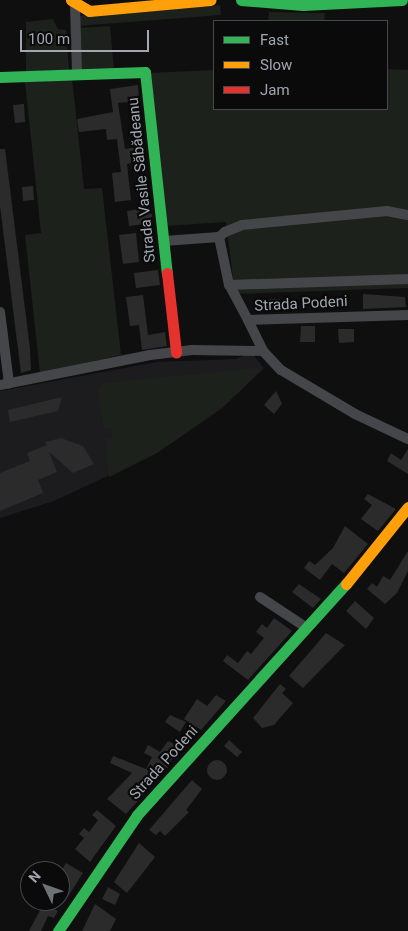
<!DOCTYPE html>
<meta charset="utf-8">
<style>
body{margin:0}
#map{position:relative;width:408px;height:931px;overflow:hidden;background:#0f0f10;font-family:Roboto,sans-serif}
div>[style]{position:absolute}
[style*='--x']{left:calc(var(--x)*1px);top:calc(var(--y)*1px);width:calc(var(--w)*1px);rotate:calc(var(--a)*1deg)}
.built>*{inset:0;background:#1c1c1e}
.green>*{inset:0;background:#1c211c}
.building>*{inset:0;background:#2b2b2c}
.round{border-radius:50%}
.street>*{height:10px;margin:-5px;padding:0 5px;transform-origin:5px;border-radius:5px;background:#454649}
.fast>*{height:11px;margin:-5.5px;padding:0 5.5px;transform-origin:5.5px;border-radius:5.5px;background:#30b455}
.slow>*{height:11px;margin:-5.5px;padding:0 5.5px;transform-origin:5.5px;border-radius:5.5px;background:#ff9f0a}
.jam>*{height:11px;margin:-5.5px;padding:0 5.5px;transform-origin:5.5px;border-radius:5.5px;background:#e5322d}
span{translate:-50% -50%;white-space:nowrap;text-align:center;line-height:1.15;-webkit-text-stroke:4.5px #0a0a0b;paint-order:stroke}
.street-label{font-size:15px;color:#a1a6af}
.legend{position:absolute;left:213px;top:20px;width:175px;height:90px;box-sizing:border-box;background:#0a0a0b;border:1px solid #46484d;margin:0;padding:6px 9px;list-style:none;font-size:15px;color:#a1a6af}
.legend li{display:flex;align-items:center;gap:10px;height:25px}
.legend b{width:25px;border:1px solid #46484d}
.north{position:absolute;left:20px;top:861px;width:50px;height:50px;box-sizing:border-box;background:#0a0a0b;border:1px solid #46484d;border-radius:50%;rotate:312deg;font-size:14px;font-weight:700;line-height:20px;text-align:center;color:#a1a6af}
.north::after{content:'';display:block;margin:auto;width:18px;height:22px;background:#6e7177;clip-path:polygon(50% 0,100% 100%,50% 72%,0 100%)}
.scale{position:absolute;left:20px;top:30px;width:129px;height:22px;box-sizing:border-box;border:2px solid #a1a6af;border-top:0;padding-left:6px;font-size:15px;line-height:18px;white-space:nowrap;color:#a1a6af;-webkit-text-stroke:4px #0a0a0b;paint-order:stroke}
</style>
<div id="map">
<div class="built">
<i style="clip-path:polygon(251px 352px,264px 368px,222px 408px,157px 453px,54px 501px,0 518px,0 391px,157px 362px,236px 359px)"></i>
</div>
<div class="green">
<i style="clip-path:polygon(220px 5px,221px 15px,78px 26px,78px 16px)"></i>
<i style="clip-path:polygon(269px 12px,325px 13px,324px 21px,268px 21px)"></i>
<i style="clip-path:polygon(53px 19px,58px 29px,66px 30px,69px 70px,26px 72px,26px 22px)"></i>
<i style="clip-path:polygon(110px 26px,114px 70px,80px 71px,78px 28px)"></i>
<i style="clip-path:polygon(387px 69px,408px 70px,408px 288px,235px 294px,226px 222px,165px 226px,148px 73px,214px 70px,214px 109px,387px 109px)"></i>
<i style="clip-path:polygon(72px 78px,84px 189px,102px 188px,121px 355px,40px 373px,25px 235px,41px 233px,25px 82px)"></i>
<i style="clip-path:polygon(257px 368px,262px 370px,222px 408px,157px 453px,109px 477px,105px 440px,112px 438px,111px 428px,104px 429px,97px 391px,104px 383px)"></i>
</div>
<div class="building">
<i style="clip-path:polygon(138px 85px,139px 101px,118px 103px,125px 149px,144px 146px,146px 161px,127px 164px,131px 200px,115px 202px,112px 173px,121px 172px,117px 139px,107px 140px,106px 129px,79px 132px,77px 119px,113px 112px,110px 89px)"></i>
<i style="clip-path:polygon(24px 104px,25px 122px,15px 123px,13px 105px)"></i>
<i style="clip-path:polygon(0 149px,5px 149px,30px 349px,31px 370px,21px 373px,0 206px)"></i>
<i style="clip-path:polygon(33px 186px,34px 200px,23px 201px,22px 187px)"></i>
<i style="clip-path:polygon(151px 207px,153px 223px,129px 226px,127px 211px)"></i>
<i style="clip-path:polygon(136px 233px,139px 262px,123px 264px,119px 235px)"></i>
<i style="clip-path:polygon(158px 270px,160px 285px,136px 288px,134px 273px)"></i>
<i style="clip-path:polygon(363px 294px,405px 297px,406px 307px,363px 309px)"></i>
<i style="clip-path:polygon(143px 295px,148px 335px,165px 332px,167px 346px,142px 350px,139px 325px,130px 326px,126px 297px)"></i>
<i style="clip-path:polygon(260px 299px,280px 299px,280px 308px,260px 308px)"></i>
<i style="clip-path:polygon(301px 326px,315px 326px,315px 342px,300px 342px)"></i>
<i style="clip-path:polygon(338px 329px,354px 329px,354px 342px,339px 343px)"></i>
<i style="clip-path:polygon(276px 391px,282px 404px,274px 414px,264px 405px)"></i>
<i style="clip-path:polygon(62px 397px,58px 411px,10px 422px,8px 410px)"></i>
<i style="clip-path:polygon(61px 438px,83px 446px,94px 464px,73px 473px,49px 452px,57px 472px,38px 480px,43px 493px,0 511px,0 473px,30px 461px,27px 453px,47px 445px,45px 442px)"></i>
<i style="clip-path:polygon(408px 449px,408px 474px,387px 461px,391px 453px,401px 460px)"></i>
<i style="clip-path:polygon(368px 494px,396px 509px,378px 531px,361px 519px,372px 505px,364px 499px)"></i>
<i style="clip-path:polygon(345px 526px,368px 544px,344px 573px,332px 564px,320px 580px,304px 568px,309px 561px,315px 565px,333px 548px)"></i>
<i style="clip-path:polygon(408px 551px,408px 571px,397px 593px,385px 604px,367px 589px,372px 583px,377px 587px,383px 576px,390px 580px)"></i>
<i style="clip-path:polygon(299px 584px,321px 599px,313px 608px,292px 592px)"></i>
<i style="clip-path:polygon(355px 601px,374px 618px,366px 629px,346px 611px)"></i>
<i style="clip-path:polygon(274px 618px,292px 631px,248px 680px,223px 661px,227px 655px,238px 663px,247px 651px,251px 654px,264px 638px,256px 632px,262px 624px,267px 628px)"></i>
<i style="clip-path:polygon(326px 633px,345px 645px,303px 688px,289px 676px)"></i>
<i style="clip-path:polygon(280px 684px,286px 689px,282px 693px,293px 703px,274px 725px,262px 728px,253px 718px)"></i>
<i style="clip-path:polygon(216px 695px,226px 701px,201px 730px,184px 719px,197px 699px,207px 706px)"></i>
<i style="clip-path:polygon(170px 715px,186px 722px,180px 732px,165px 722px)"></i>
<i style="clip-path:polygon(229px 740px,242px 752px,237px 757px,224px 746px)"></i>
<i style="clip-path:polygon(168px 741px,178px 746px,167px 769px,126px 814px,107px 799px,132px 773px,110px 763px,113px 756px,146px 769px,152px 757px,144px 753px,148px 745px,160px 752px)"></i>
<i class="round" style="left:207px;top:760px;width:20px;height:20px"></i>
<i style="clip-path:polygon(192px 780px,202px 789px,186px 810px,189px 812px,165px 836px,160px 831px,156px 835px,149px 830px)"></i>
<i style="clip-path:polygon(97px 810px,116px 826px,90px 862px,75px 849px,84px 838px,79px 834px,84px 828px,89px 832px,98px 820px,92px 815px)"></i>
<i style="clip-path:polygon(139px 843px,155px 857px,127px 893px,114px 882px)"></i>
<i style="clip-path:polygon(66px 863px,83px 873px,67px 898px,60px 894px,60px 873px)"></i>
<i style="clip-path:polygon(108px 887px,120px 894px,115px 905px,102px 899px)"></i>
<i style="clip-path:polygon(44px 903px,58px 911px,54px 918px,48px 916px,41px 931px,29px 931px)"></i>
<i style="clip-path:polygon(95px 904px,116px 919px,110px 931px,82px 931px)"></i>
</div>
<div class="street">
<i style="--x:75;--y:5;--w:69;--a:88.3"></i>
<i style="--x:164;--y:241;--w:55;--a:-4.2"></i>
<i style="--x:229;--y:285;--w:179;--a:-1.9"></i>
<i style="--x:0;--y:312;--w:72;--a:82.8"></i>
<i style="--x:408;--y:315;--w:160;--a:178.2"></i>
<i style="--x:248;--y:320;--w:34;--a:64"></i>
<i style="--x:263;--y:351;--w:26;--a:47"></i>
<i style="--x:281;--y:370;--w:86;--a:30.7"></i>
<i style="--x:355;--y:414;--w:59;--a:25.3"></i>
<i style="--x:248;--y:320;--w:40;--a:-118"></i>
<i style="--x:229;--y:285;--w:49;--a:-101.8"></i>
<i style="--x:219;--y:237;--w:8;--a:-40"></i>
<i style="--x:225;--y:232;--w:18;--a:-22"></i>
<i style="--x:242;--y:225;--w:146;--a:-5.5"></i>
<i style="--x:387;--y:211;--w:21;--a:11"></i>
<i style="--x:0;--y:385;--w:153;--a:-11.3"></i>
<i style="--x:150;--y:355;--w:42;--a:-6.8"></i>
<i style="--x:192;--y:350;--w:71;--a:0.8"></i>
<i style="--x:260;--y:597;--w:56;--a:33.4"></i>
</div>
<div class="fast">
<i style="--x:241;--y:0;--w:62;--a:4.6"></i>
<i style="--x:303;--y:5;--w:99;--a:-2.9"></i>
<i style="--x:0;--y:77;--w:145;--a:-2"></i>
<i style="--x:145;--y:72;--w:202;--a:83.8"></i>
<i style="--x:58;--y:931;--w:140;--a:-55.7"></i>
<i style="--x:137;--y:815;--w:312;--a:-47.9"></i>
</div>
<div class="slow">
<i style="--x:71;--y:0;--w:21;--a:31"></i>
<i style="--x:89;--y:11;--w:122;--a:-5.2"></i>
<i style="--x:346;--y:584;--w:99;--a:-51.2"></i>
</div>
<div class="jam">
<i style="--x:167;--y:273;--w:80;--a:83.5"></i>
</div>
<div class="street-label">
<span style="left:142px;top:180px;rotate:-96deg">Strada Vasile Săbădeanu</span>
<span style="left:301px;top:304px;rotate:-3deg">Strada Podeni</span>
<span style="left:164px;top:763px;rotate:-48deg">Strada Podeni</span>
</div>
<ul class="legend">
<li><b style="height:6px;background:#30b455"></b>Fast</li>
<li><b style="height:6px;background:#ff9f0a"></b>Slow</li>
<li><b style="height:6px;background:#e5322d"></b>Jam</li>
</ul>
<div class="north">N</div>
<div class="scale">100 m</div>
</div>
